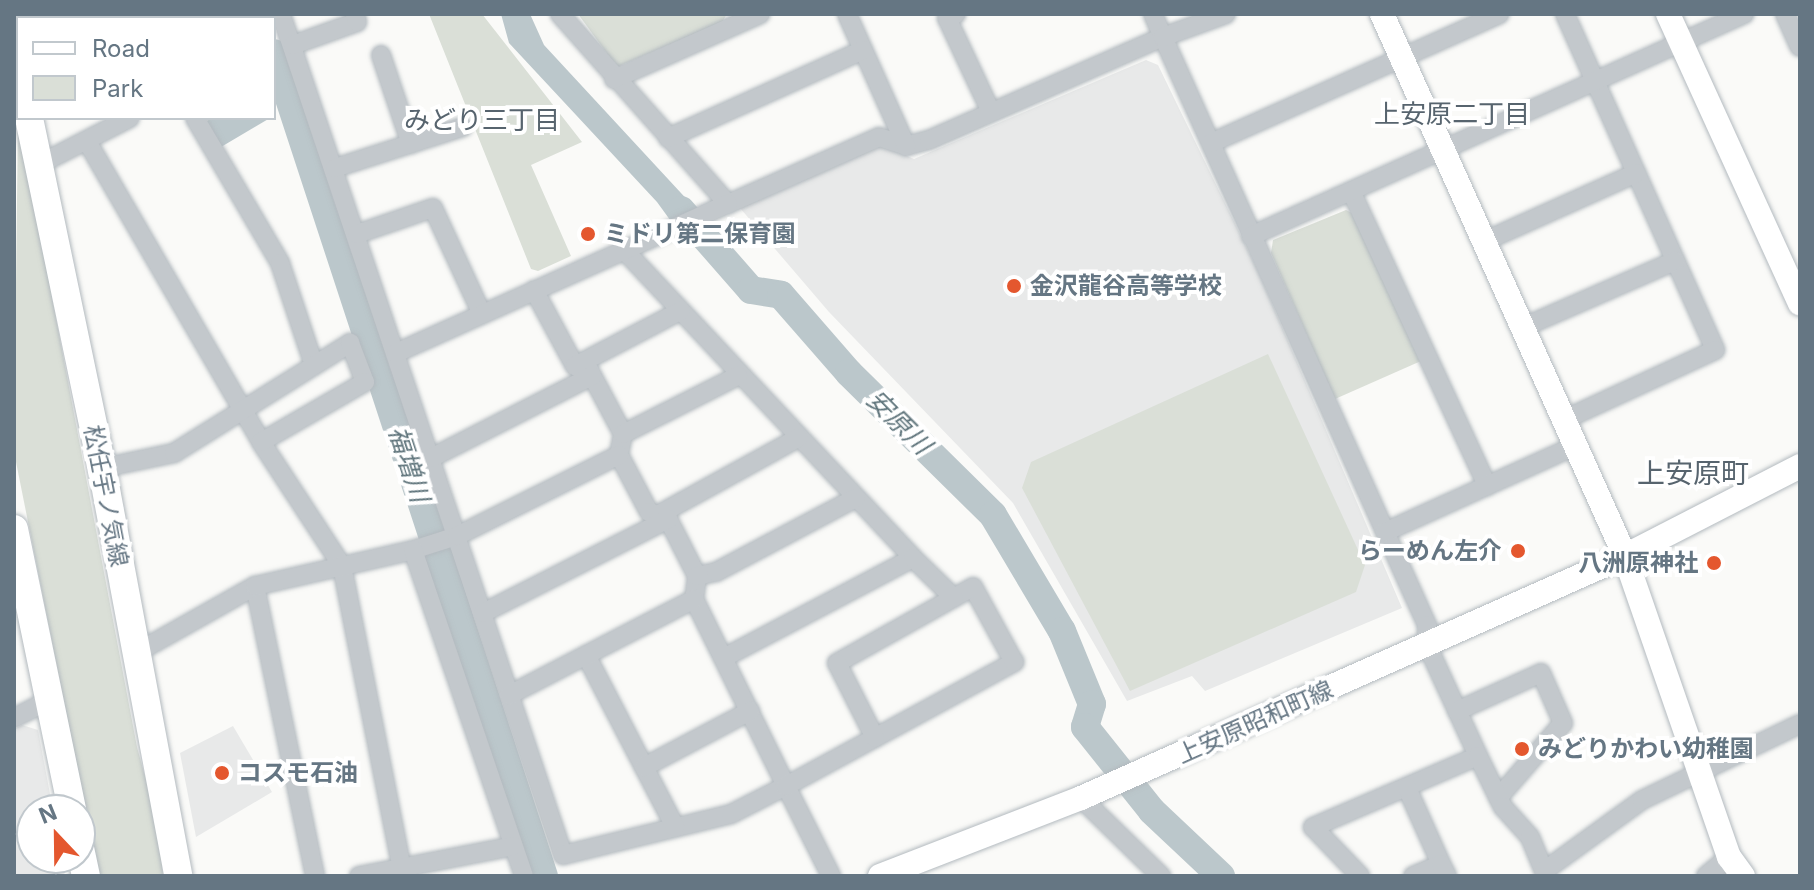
<!DOCTYPE html>
<meta charset="utf-8">
<style>
body{margin:0}
#map{position:relative;width:1814px;height:890px;overflow:hidden;background:#fafaf8;font-family:Inter,"Noto Sans JP",sans-serif}
div>[style]{position:absolute}
[style*='--x']{left:calc(var(--x)*1px);top:calc(var(--y)*1px);width:calc(var(--w)*1px);rotate:calc(var(--a)*1deg)}
.built>*{inset:0;background:#e8e9e9}
.green>*{inset:0;background:#dadfd7}
.water>*{inset:0;background:#bbc7cb}
.river>*{height:28px;margin:-14px;padding:0 14px;transform-origin:14px;border-radius:14px;background:#bbc7cb}
.roads{filter:drop-shadow(0 0 2px #b3babf) drop-shadow(0 0 2px #b3babf)}
.street>*{height:18px;margin:-9px;padding:0 9px;transform-origin:9px;border-radius:9px;background:#c3c8cc}
.secondary>*{height:24px;margin:-12px;padding:0 12px;transform-origin:12px;border-radius:12px;background:#fff}
.primary>*{height:28px;margin:-14px;padding:0 14px;transform-origin:14px;border-radius:14px;background:#fff}
.dots>*{width:22px;height:22px;translate:-50% -50%;box-sizing:border-box;border:4px solid #fff;border-radius:50%}
span{translate:-50% -50%;white-space:nowrap;text-align:center;line-height:1.15;-webkit-text-stroke:8px #fff;paint-order:stroke}
.poi-label{font-size:24px;color:#657683;font-weight:700}
.left{translate:0 -50%;text-align:left}
.right{translate:-100% -50%;text-align:right}
.street-label{font-size:24px;color:#657683}
.neighbourhood-label{font-size:26px;color:#57646e}
.water-label{font-size:26px;color:#60757c;font-style:italic}
.quarter-label{font-size:28px;color:#57646e}
.frame{position:absolute;inset:0;border:16px solid #657683;pointer-events:none}
.legend{position:absolute;left:16px;top:16px;width:260px;height:104px;box-sizing:border-box;background:#fff;border:2px solid #c1c8cd;margin:0;padding:10px 14px;list-style:none;font-size:24px;color:#657683}
.legend li{display:flex;align-items:center;gap:16px;height:40px}
.legend b{width:40px;border:2px solid #c1c8cd}
.north{position:absolute;left:16px;top:794px;width:80px;height:80px;box-sizing:border-box;background:#fff;border:2px solid #c1c8cd;border-radius:50%;rotate:338deg;font-size:22px;font-weight:700;line-height:32px;text-align:center;color:#657683}
.north::after{content:'';display:block;margin:auto;width:28px;height:36px;background:#e4572e;clip-path:polygon(50% 0,100% 100%,50% 72%,0 100%)}
</style>
<div id="map">
<div class="built">
<i style="clip-path:polygon(1146px 60px,1158px 65px,1258px 271px,1402px 608px,1205px 691px,1192px 676px,1127px 701px,1013px 503px,829px 312px,740px 208px,880px 144px,914px 159px)"></i>
<i style="clip-path:polygon(22px 725px,38px 730px,53px 810px,32px 810px,32px 858px,62px 858px,65px 876px,14px 876px,14px 729px)"></i>
<i style="clip-path:polygon(233px 726px,272px 792px,196px 837px,180px 753px)"></i>
</div>
<div class="green">
<i style="clip-path:polygon(429px 14px,482px 14px,582px 142px,531px 165px,571px 256px,538px 271px,531px 269px)"></i>
<i style="clip-path:polygon(578px 14px,727px 14px,722px 22px,617px 67px)"></i>
<i style="clip-path:polygon(18px 117px,137px 747px,159px 828px,163px 876px,99px 876px,14px 452px)"></i>
<i style="clip-path:polygon(1346px 210px,1354px 214px,1421px 361px,1335px 399px,1271px 253px,1273px 240px)"></i>
<i style="clip-path:polygon(1268px 354px,1365px 565px,1356px 592px,1130px 691px,1022px 488px,1031px 462px)"></i>
</div>
<div class="water">
<i style="clip-path:polygon(501px 14px,530px 14px,544px 45px,718px 233px,689px 246px,657px 202px,509px 43px)"></i>
<i style="clip-path:polygon(211px 118px,270px 118px,221px 147px,206px 122px)"></i>
</div>
<div class="river">
<i style="--x:258;--y:14;--w:5;--a:53"></i>
<i style="--x:274;--y:53;--w:866;--a:71.84"></i>
<i style="--x:681;--y:210;--w:106;--a:48.8"></i>
<i style="--x:751;--y:290;--w:30;--a:9"></i>
<i style="--x:781;--y:295;--w:103;--a:48.9"></i>
<i style="--x:849;--y:373;--w:202;--a:44.6"></i>
<i style="--x:993;--y:515;--w:135;--a:59.3"></i>
<i style="--x:1062;--y:631;--w:79;--a:67.7"></i>
<i style="--x:1092;--y:704;--w:24;--a:107"></i>
<i style="--x:1085;--y:727;--w:107;--a:51.4"></i>
<i style="--x:1152;--y:811;--w:95;--a:43.3"></i>
</div>
<div class="roads">
<div class="street">
<i style="--x:281;--y:14;--w:887;--a:71.46"></i>
<i style="--x:563;--y:855;--w:173;--a:-13.7"></i>
<i style="--x:731;--y:814;--w:62;--a:-27"></i>
<i style="--x:786;--y:786;--w:101;--a:63.4"></i>
<i style="--x:560;--y:14;--w:254;--a:48.5"></i>
<i style="--x:728;--y:204;--w:165;--a:-23.9"></i>
<i style="--x:879;--y:137;--w:28;--a:18"></i>
<i style="--x:906;--y:146;--w:24;--a:-15"></i>
<i style="--x:929;--y:140;--w:256;--a:-23.8"></i>
<i style="--x:1163;--y:37;--w:645;--a:65.82"></i>
<i style="--x:1427;--y:625;--w:20;--a:90"></i>
<i style="--x:1427;--y:645;--w:122;--a:65.3"></i>
<i style="--x:1478;--y:756;--w:180;--a:156.7"></i>
<i style="--x:1313;--y:827;--w:68;--a:46.2"></i>
<i style="--x:847;--y:14;--w:145;--a:65.9"></i>
<i style="--x:956;--y:14;--w:10;--a:156"></i>
<i style="--x:947;--y:18;--w:104;--a:64.9"></i>
<i style="--x:1153;--y:14;--w:25;--a:67"></i>
<i style="--x:1163;--y:37;--w:67;--a:-20.1"></i>
<i style="--x:1565;--y:14;--w:368;--a:65.9"></i>
<i style="--x:1715;--y:350;--w:164;--a:155.2"></i>
<i style="--x:1785;--y:14;--w:36;--a:66"></i>
<i style="--x:154;--y:18;--w:10;--a:-24"></i>
<i style="--x:293;--y:45;--w:68;--a:-19.8"></i>
<i style="--x:357;--y:22;--w:8;--a:-104"></i>
<i style="--x:381;--y:55;--w:94;--a:71.4"></i>
<i style="--x:614;--y:79;--w:160;--a:-24"></i>
<i style="--x:14;--y:81;--w:4;--a:-27"></i>
<i style="--x:195;--y:118;--w:168;--a:59.6"></i>
<i style="--x:280;--y:263;--w:108;--a:71.6"></i>
<i style="--x:668;--y:138;--w:214;--a:-24.3"></i>
<i style="--x:88;--y:143;--w:345;--a:59.9"></i>
<i style="--x:261;--y:442;--w:148;--a:56.8"></i>
<i style="--x:342;--y:566;--w:308;--a:78.8"></i>
<i style="--x:1211;--y:143;--w:316;--a:-24.1"></i>
<i style="--x:38;--y:165;--w:103;--a:-27.1"></i>
<i style="--x:335;--y:168;--w:134;--a:-17.8"></i>
<i style="--x:1351;--y:191;--w:325;--a:65.2"></i>
<i style="--x:357;--y:234;--w:80;--a:-18.9"></i>
<i style="--x:433;--y:208;--w:117;--a:65.2"></i>
<i style="--x:1251;--y:236;--w:541;--a:-24.24"></i>
<i style="--x:1485;--y:241;--w:166;--a:-24.2"></i>
<i style="--x:625;--y:251;--w:421;--a:46.8"></i>
<i style="--x:913;--y:558;--w:212;--a:152.2"></i>
<i style="--x:534;--y:290;--w:86;--a:61.7"></i>
<i style="--x:575;--y:366;--w:15;--a:16"></i>
<i style="--x:589;--y:370;--w:72;--a:62"></i>
<i style="--x:623;--y:434;--w:21;--a:101"></i>
<i style="--x:619;--y:455;--w:64;--a:62.2"></i>
<i style="--x:649;--y:512;--w:20;--a:20"></i>
<i style="--x:668;--y:519;--w:64;--a:63"></i>
<i style="--x:697;--y:576;--w:23;--a:97"></i>
<i style="--x:694;--y:599;--w:208;--a:63.8"></i>
<i style="--x:786;--y:786;--w:260;--a:-28.5"></i>
<i style="--x:1014;--y:662;--w:85;--a:-118.7"></i>
<i style="--x:973;--y:587;--w:156;--a:150.8"></i>
<i style="--x:837;--y:663;--w:84;--a:63.1"></i>
<i style="--x:1524;--y:327;--w:165;--a:-23.6"></i>
<i style="--x:396;--y:353;--w:364;--a:-24.2"></i>
<i style="--x:575;--y:366;--w:119;--a:-27.6"></i>
<i style="--x:623;--y:434;--w:129;--a:-26.8"></i>
<i style="--x:431;--y:458;--w:181;--a:-27"></i>
<i style="--x:102;--y:468;--w:74;--a:-11.8"></i>
<i style="--x:174;--y:453;--w:208;--a:-32"></i>
<i style="--x:350;--y:343;--w:42;--a:69"></i>
<i style="--x:365;--y:382;--w:120;--a:150"></i>
<i style="--x:658;--y:515;--w:160;--a:-28.8"></i>
<i style="--x:1385;--y:532;--w:211;--a:-24.4"></i>
<i style="--x:413;--y:550;--w:46;--a:-17.7"></i>
<i style="--x:457;--y:536;--w:181;--a:-26.6"></i>
<i style="--x:913;--y:558;--w:57;--a:44.3"></i>
<i style="--x:697;--y:576;--w:19;--a:-12"></i>
<i style="--x:716;--y:572;--w:158;--a:-27.9"></i>
<i style="--x:255;--y:586;--w:296;--a:78.3"></i>
<i style="--x:483;--y:613;--w:208;--a:-26.9"></i>
<i style="--x:136;--y:653;--w:137;--a:-29.4"></i>
<i style="--x:255;--y:586;--w:162;--a:-12.8"></i>
<i style="--x:413;--y:550;--w:344;--a:71.2"></i>
<i style="--x:586;--y:655;--w:194;--a:62.6"></i>
<i style="--x:509;--y:695;--w:208;--a:-27.4"></i>
<i style="--x:1457;--y:711;--w:92;--a:-24.3"></i>
<i style="--x:1541;--y:673;--w:55;--a:66.3"></i>
<i style="--x:1563;--y:723;--w:99;--a:130.9"></i>
<i style="--x:14;--y:718;--w:38;--a:-27"></i>
<i style="--x:1478;--y:756;--w:57;--a:63.9"></i>
<i style="--x:1503;--y:807;--w:40;--a:48"></i>
<i style="--x:1530;--y:837;--w:42;--a:67.7"></i>
<i style="--x:644;--y:767;--w:120;--a:-27.8"></i>
<i style="--x:1407;--y:788;--w:83;--a:65.9"></i>
<i style="--x:1081;--y:798;--w:112;--a:44.3"></i>
<i style="--x:1544;--y:871;--w:121;--a:-35.9"></i>
<i style="--x:1642;--y:800;--w:175;--a:-25.7"></i>
<i style="--x:359;--y:876;--w:157;--a:-11"></i>
<i style="--x:1413;--y:876;--w:30;--a:-23"></i>
<i style="--x:1441;--y:864;--w:13;--a:63"></i>
<i style="--x:1706;--y:876;--w:30;--a:-40"></i>
</div>
<div class="secondary">
<i style="--x:1668;--y:14;--w:318;--a:65.5"></i>
<i style="--x:880;--y:876;--w:216;--a:-21.2"></i>
<i style="--x:1081;--y:798;--w:595;--a:-23.98"></i>
<i style="--x:1625;--y:556;--w:594;--a:-114.15"></i>
<i style="--x:1743;--y:876;--w:24;--a:-126"></i>
<i style="--x:1729;--y:857;--w:318;--a:-109.1"></i>
<i style="--x:1625;--y:556;--w:197;--a:-27.2"></i>
</div>
<div class="primary">
<i style="--x:14;--y:22;--w:32;--a:83"></i>
<i style="--x:29;--y:118;--w:358;--a:78.2"></i>
<i style="--x:102;--y:468;--w:415;--a:79.4"></i>
<i style="--x:14;--y:529;--w:287;--a:78.3"></i>
<i style="--x:80;--y:848;--w:29;--a:78"></i>
</div>
</div>
<div class="dots">
<i style="left:588px;top:234px;background:#e4572e"></i>
<i style="left:1014px;top:286px;background:#e4572e"></i>
<i style="left:1518px;top:551px;background:#e4572e"></i>
<i style="left:1714px;top:563px;background:#e4572e"></i>
<i style="left:1522px;top:749px;background:#e4572e"></i>
<i style="left:222px;top:773px;background:#e4572e"></i>
</div>
<div class="poi-label">
<span class="left" style="left:604px;top:234px">ミドリ第二保育園</span>
<span class="left" style="left:1030px;top:286px">金沢龍谷高等学校</span>
<span class="right" style="left:1502px;top:551px">らーめん左介</span>
<span class="right" style="left:1698px;top:563px">八洲原神社</span>
<span class="left" style="left:1538px;top:749px">みどりかわい幼稚園</span>
<span class="left" style="left:238px;top:773px">コスモ石油</span>
</div>
<div class="street-label">
<span style="left:106px;top:496px;rotate:79deg">松任宇ノ気線</span>
<span style="left:1255px;top:722px;rotate:-24deg">上安原昭和町線</span>
</div>
<div class="neighbourhood-label">
<span style="left:1452px;top:114px">上安原二丁目</span>
<span style="left:482px;top:120px">みどり三丁目</span>
</div>
<div class="water-label">
<span style="left:899px;top:422px;rotate:45deg">安原川</span>
<span style="left:409px;top:464px;rotate:72deg">福増川</span>
</div>
<div class="quarter-label">
<span style="left:1693px;top:473px">上安原町</span>
</div>
<div class="frame"></div>
<ul class="legend">
<li><b style="height:10px;background:#fff"></b>Road</li>
<li><b style="height:22px;background:#dadfd7"></b>Park</li>
</ul>
<div class="north">N</div>
</div>
